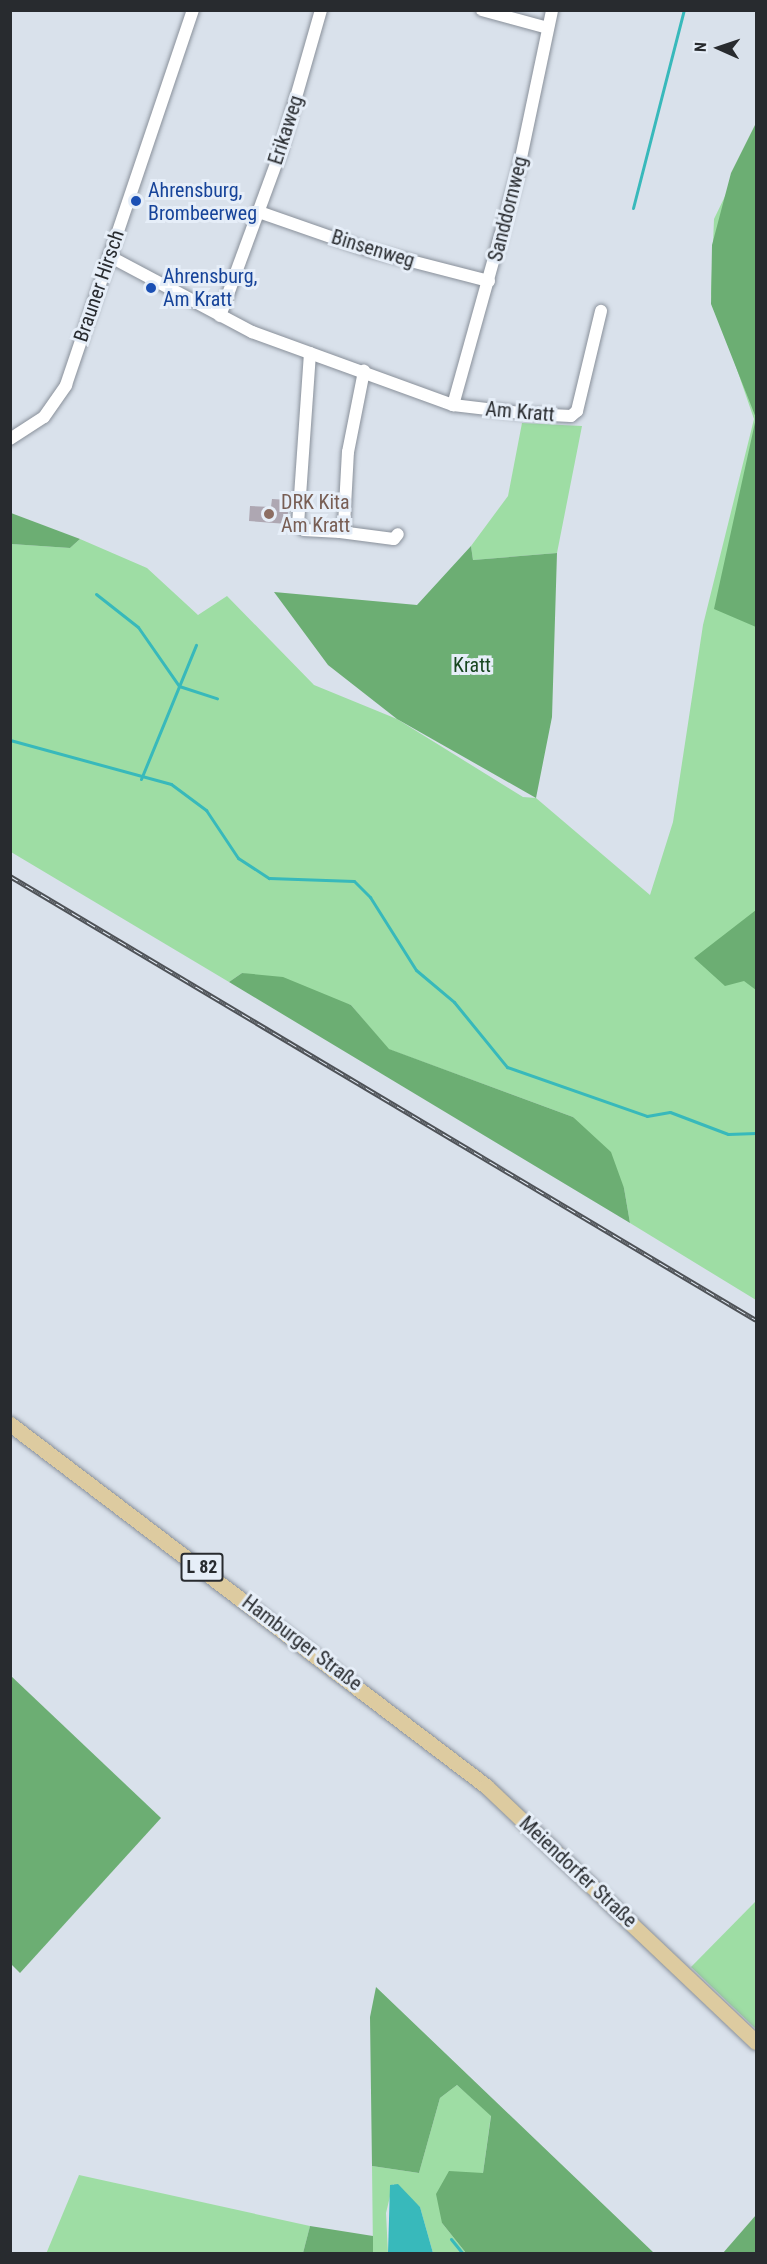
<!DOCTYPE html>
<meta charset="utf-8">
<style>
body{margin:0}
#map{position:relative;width:767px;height:2264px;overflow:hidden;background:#d9e1eb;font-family:"Roboto Condensed",sans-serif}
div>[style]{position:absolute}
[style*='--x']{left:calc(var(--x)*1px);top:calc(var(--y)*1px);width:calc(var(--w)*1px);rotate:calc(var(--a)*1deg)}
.green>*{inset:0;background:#9edda4}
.forest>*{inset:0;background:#6cae73}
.water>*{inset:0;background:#38b9bb}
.stream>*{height:3px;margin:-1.5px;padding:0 1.5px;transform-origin:1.5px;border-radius:1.5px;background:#38b9bb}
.building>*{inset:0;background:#aea7b2}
.roads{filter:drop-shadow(0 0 2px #89909a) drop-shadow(0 0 2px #89909a)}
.minor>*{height:12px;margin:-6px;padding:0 6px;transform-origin:6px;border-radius:6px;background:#fff}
.major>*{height:15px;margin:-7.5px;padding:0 7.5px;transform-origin:7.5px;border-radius:7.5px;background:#ddcba0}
.rail>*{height:5px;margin-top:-2.5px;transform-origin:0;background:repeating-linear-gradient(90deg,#e6eef8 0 9px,#4e5257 0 18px);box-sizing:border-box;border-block:2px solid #4e5257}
.dots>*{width:16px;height:16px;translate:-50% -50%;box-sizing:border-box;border:3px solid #e6eef8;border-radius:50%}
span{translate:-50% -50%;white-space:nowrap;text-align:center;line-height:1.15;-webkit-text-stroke:6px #e6eef8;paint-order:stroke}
.shield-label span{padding:2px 4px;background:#e6eef8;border:2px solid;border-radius:4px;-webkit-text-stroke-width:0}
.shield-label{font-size:18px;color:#282b2f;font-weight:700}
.street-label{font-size:20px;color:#282b2f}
.transit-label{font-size:20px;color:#164399}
.left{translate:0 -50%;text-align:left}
.education-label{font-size:20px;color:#785e54}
.park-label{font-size:20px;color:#184720}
.frame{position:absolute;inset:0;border:12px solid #282b2f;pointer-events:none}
.north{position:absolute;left:689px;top:18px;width:60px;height:60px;-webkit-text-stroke:4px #e6eef8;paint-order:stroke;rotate:273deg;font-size:16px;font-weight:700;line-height:24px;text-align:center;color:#282b2f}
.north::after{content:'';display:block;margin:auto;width:21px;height:27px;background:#282b2f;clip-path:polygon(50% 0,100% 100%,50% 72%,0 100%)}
</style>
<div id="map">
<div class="green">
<i style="clip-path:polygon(756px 132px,756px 1300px,630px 1223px,624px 1188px,573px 1117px,388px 1049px,351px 1005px,242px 973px,229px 982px,11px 852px,11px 544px,70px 548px,80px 539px,147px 568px,198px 615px,227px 596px,314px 685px,397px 719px,523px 797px,536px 798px,650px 895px,673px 822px,703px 625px,754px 419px,711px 294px,714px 219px)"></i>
<i style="clip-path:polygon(522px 423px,582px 426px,557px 553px,473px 560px,471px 546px,508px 496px)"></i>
<i style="clip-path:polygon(756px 1901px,756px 2029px,691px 1967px)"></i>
<i style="clip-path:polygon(457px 2085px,491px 2115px,483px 2173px,442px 2223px,466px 2253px,433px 2253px,420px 2207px,393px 2184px,386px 2213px,388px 2253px,373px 2253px,372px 2166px,419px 2173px,440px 2098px)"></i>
<i style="clip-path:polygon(79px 2175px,310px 2226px,303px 2253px,46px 2254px)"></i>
</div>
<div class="forest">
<i style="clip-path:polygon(756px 123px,756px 627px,714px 609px,756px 418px,711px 304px,712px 245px,731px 173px)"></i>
<i style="clip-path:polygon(10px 513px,11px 513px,80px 539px,70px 548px,11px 544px)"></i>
<i style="clip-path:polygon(471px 546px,473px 560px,557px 553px,552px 717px,536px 798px,397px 719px,328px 665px,274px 592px,417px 605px)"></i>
<i style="clip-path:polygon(756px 910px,756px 990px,744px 981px,725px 986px,694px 958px)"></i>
<i style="clip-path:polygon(242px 973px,283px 977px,351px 1005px,389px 1049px,573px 1117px,611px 1152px,624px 1188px,630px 1223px,229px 982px)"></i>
<i style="clip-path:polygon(10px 1675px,161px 1818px,20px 1973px,10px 1963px)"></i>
<i style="clip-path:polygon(376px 1987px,654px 2253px,466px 2253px,442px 2223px,436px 2194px,449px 2171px,483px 2173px,491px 2116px,457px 2085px,440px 2098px,419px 2173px,372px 2166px,370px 2017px)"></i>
<i style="clip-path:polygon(756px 2215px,756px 2253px,723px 2253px)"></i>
<i style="clip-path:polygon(310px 2226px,373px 2236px,373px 2253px,303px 2253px)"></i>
</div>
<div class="water">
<i style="clip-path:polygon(398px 2184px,420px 2207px,433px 2253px,388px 2253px,390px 2185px)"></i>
</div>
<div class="stream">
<i style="--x:633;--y:208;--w:204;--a:-75.6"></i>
<i style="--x:96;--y:594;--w:53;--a:38.2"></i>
<i style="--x:138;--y:627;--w:72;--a:55.2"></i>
<i style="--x:179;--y:686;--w:40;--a:18"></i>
<i style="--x:10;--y:740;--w:167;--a:15.3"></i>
<i style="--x:171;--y:784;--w:44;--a:36.6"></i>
<i style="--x:206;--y:810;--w:58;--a:56.3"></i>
<i style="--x:238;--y:858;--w:37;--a:33"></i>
<i style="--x:269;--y:878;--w:85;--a:2"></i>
<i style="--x:354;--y:881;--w:23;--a:45"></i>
<i style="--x:370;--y:897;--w:86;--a:57.8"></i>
<i style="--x:416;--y:970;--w:50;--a:40.1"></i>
<i style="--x:454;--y:1002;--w:84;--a:50.8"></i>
<i style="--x:507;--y:1067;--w:148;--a:19.3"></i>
<i style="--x:647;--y:1116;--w:23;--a:-10"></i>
<i style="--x:670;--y:1112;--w:62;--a:20.8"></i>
<i style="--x:728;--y:1134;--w:28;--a:-2"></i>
<i style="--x:141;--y:779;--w:145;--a:-67.7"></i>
<i style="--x:451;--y:2239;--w:19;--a:51"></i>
</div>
<div class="building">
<i style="clip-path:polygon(272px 499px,289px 500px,287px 524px,249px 521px,250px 506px,271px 507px)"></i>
</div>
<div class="roads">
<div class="minor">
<i style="--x:482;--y:10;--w:68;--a:15.3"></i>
<i style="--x:259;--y:212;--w:115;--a:19.2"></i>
<i style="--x:368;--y:250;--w:125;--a:14.4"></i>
<i style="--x:109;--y:256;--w:162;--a:28"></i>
<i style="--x:252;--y:332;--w:214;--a:20"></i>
<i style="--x:453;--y:405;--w:78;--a:6.7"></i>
<i style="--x:530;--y:414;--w:41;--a:2.8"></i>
<i style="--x:571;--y:416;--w:8;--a:-40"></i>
<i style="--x:577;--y:411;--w:103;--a:-76.5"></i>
<i style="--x:220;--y:316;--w:174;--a:-69.8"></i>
<i style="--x:280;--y:153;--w:149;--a:-74"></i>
<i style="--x:310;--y:353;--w:171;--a:94"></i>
<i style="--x:298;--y:524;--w:8;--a:45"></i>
<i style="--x:304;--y:530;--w:36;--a:3"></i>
<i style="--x:340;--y:532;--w:8;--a:-60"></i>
<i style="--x:344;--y:525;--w:73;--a:-86.9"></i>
<i style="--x:348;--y:452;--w:83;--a:-78.8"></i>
<i style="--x:453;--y:405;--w:242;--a:-74.4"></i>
<i style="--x:518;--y:172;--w:166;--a:-78.1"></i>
<i style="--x:10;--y:439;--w:40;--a:-32.9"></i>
<i style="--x:44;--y:417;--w:39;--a:-55"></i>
<i style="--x:66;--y:385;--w:396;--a:-71.3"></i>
<i style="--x:340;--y:532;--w:54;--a:7.4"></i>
<i style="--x:394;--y:539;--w:6;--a:-51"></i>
</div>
<div class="major">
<i style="--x:10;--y:1424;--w:598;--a:37.25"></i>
<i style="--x:486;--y:1786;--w:372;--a:43.5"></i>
</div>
</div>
<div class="rail">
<i style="--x:10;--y:876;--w:868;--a:30.76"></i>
</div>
<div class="dots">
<i style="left:136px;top:201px;background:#1a4fb4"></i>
<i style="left:151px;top:288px;background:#1a4fb4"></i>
<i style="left:269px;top:514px;background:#8d6e63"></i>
</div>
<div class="shield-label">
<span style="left:202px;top:1567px">L 82</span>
</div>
<div class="street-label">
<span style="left:286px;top:130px;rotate:-72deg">Erikaweg</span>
<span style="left:508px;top:209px;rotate:-76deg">Sanddornweg</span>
<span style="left:373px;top:249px;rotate:17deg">Binsenweg</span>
<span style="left:99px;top:286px;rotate:-71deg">Brauner Hirsch</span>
<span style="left:520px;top:412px;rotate:5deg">Am Kratt</span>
<span style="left:302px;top:1643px;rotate:37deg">Hamburger Straße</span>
<span style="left:578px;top:1872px;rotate:43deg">Meiendorfer Straße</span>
</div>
<div class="transit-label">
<span class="left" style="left:148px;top:202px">Ahrensburg,<br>Brombeerweg</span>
<span class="left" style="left:163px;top:288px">Ahrensburg,<br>Am Kratt</span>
</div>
<div class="education-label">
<span class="left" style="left:281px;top:514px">DRK Kita<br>Am Kratt</span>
</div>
<div class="park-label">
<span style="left:472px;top:665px">Kratt</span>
</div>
<div class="frame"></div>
<div class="north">N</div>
</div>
